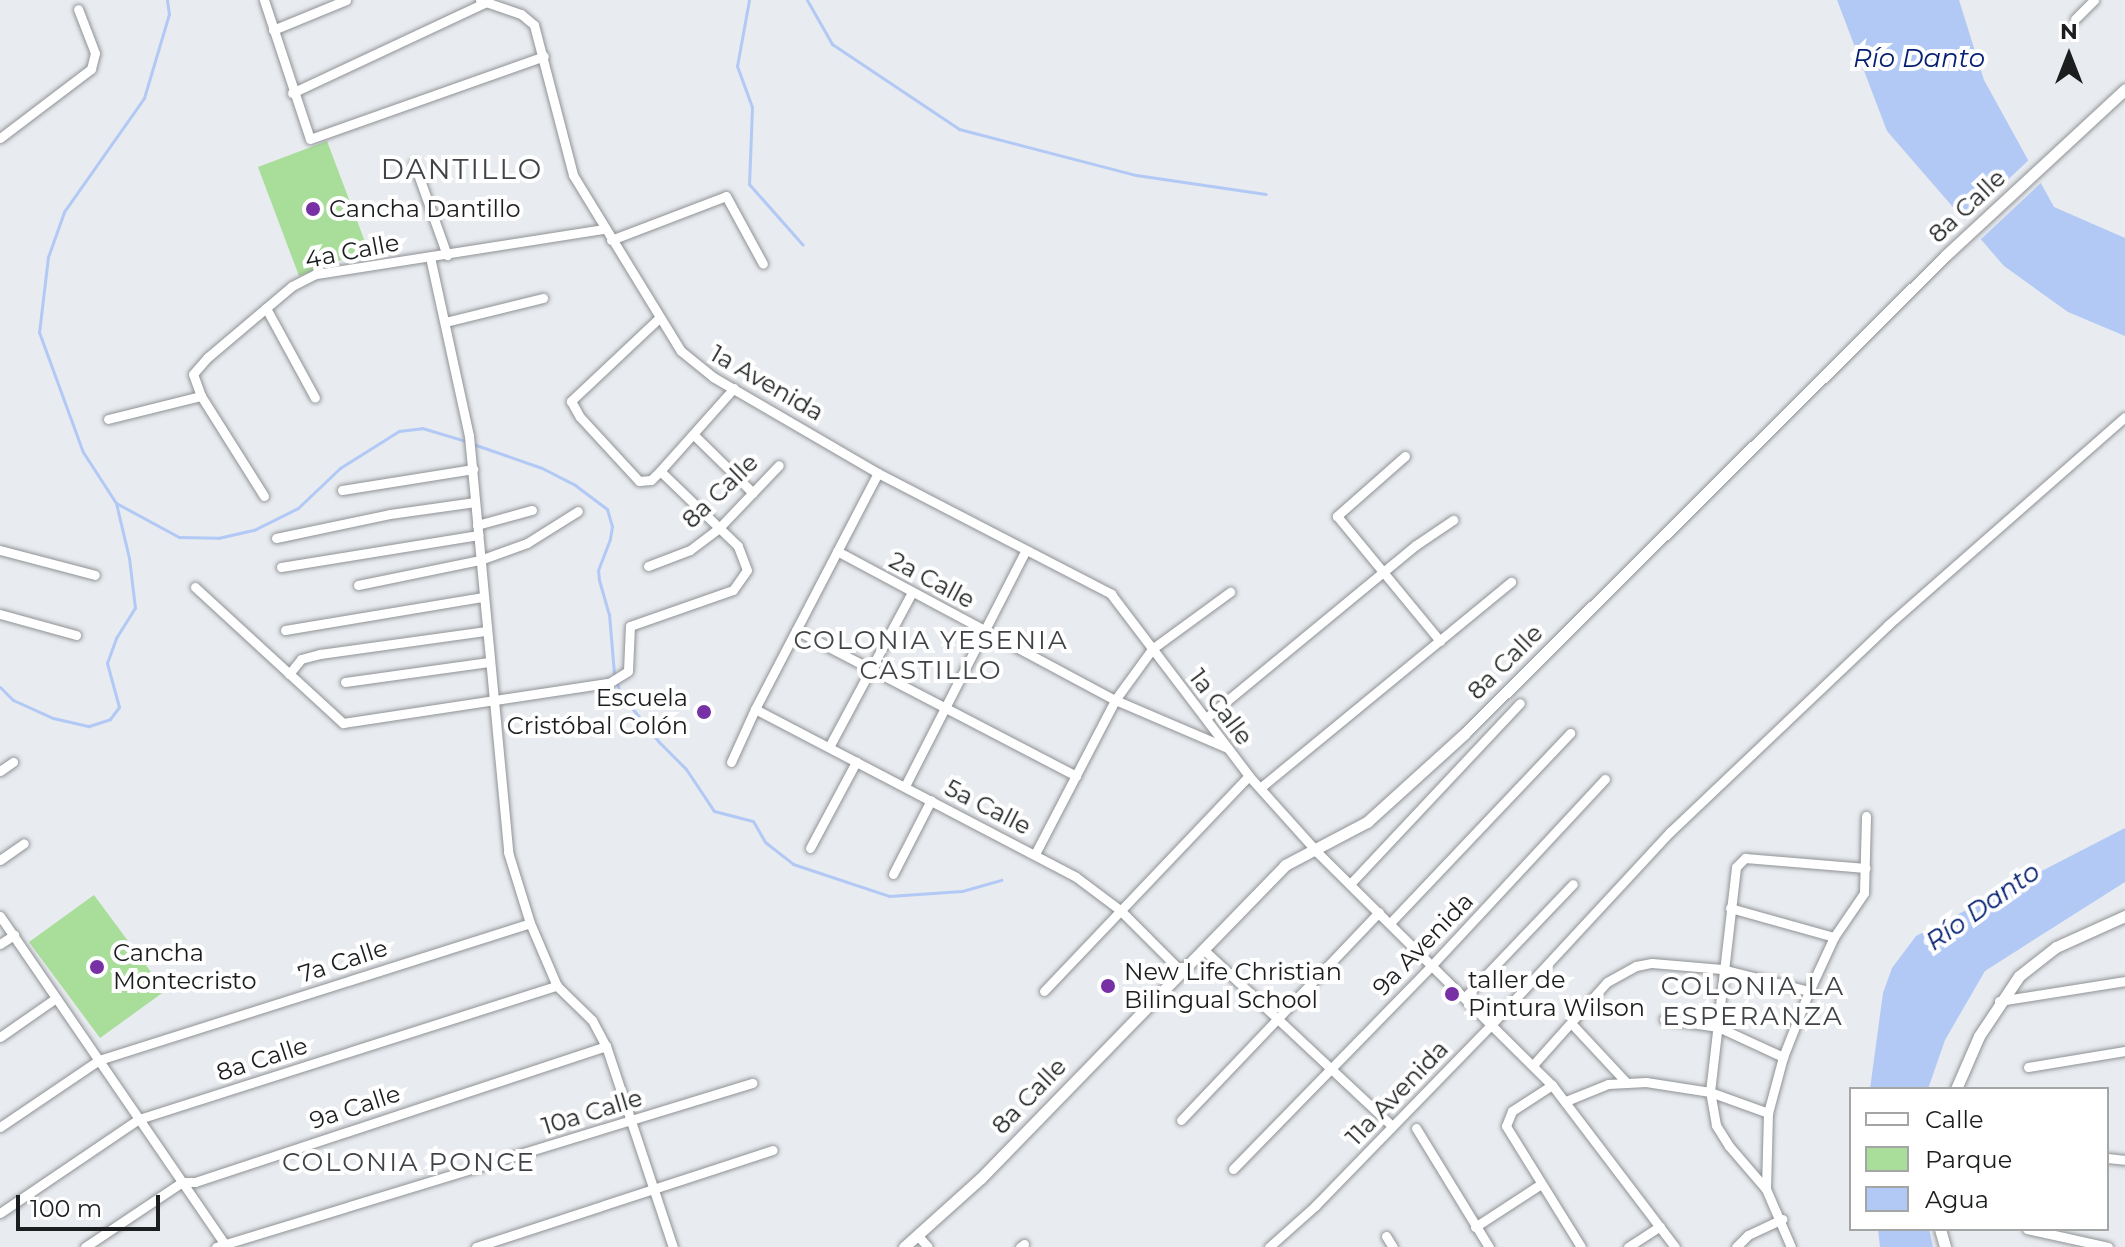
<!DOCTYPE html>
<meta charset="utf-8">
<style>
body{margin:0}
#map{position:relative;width:2125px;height:1247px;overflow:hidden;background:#e8ebef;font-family:Montserrat,sans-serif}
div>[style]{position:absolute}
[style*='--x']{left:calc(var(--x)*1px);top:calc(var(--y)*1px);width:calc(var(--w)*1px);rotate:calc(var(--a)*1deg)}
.green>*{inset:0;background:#a9dd9a}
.water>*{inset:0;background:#b2c9f6}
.pier>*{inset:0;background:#e8ebef}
.stream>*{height:3px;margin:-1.5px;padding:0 1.5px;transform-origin:1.5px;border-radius:1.5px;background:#b2c9f6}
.roads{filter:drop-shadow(0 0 2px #8f9295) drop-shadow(0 0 2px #8f9295)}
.minor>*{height:9px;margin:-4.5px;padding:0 4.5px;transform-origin:4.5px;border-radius:4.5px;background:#fff}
.tertiary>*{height:11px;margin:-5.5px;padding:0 5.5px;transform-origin:5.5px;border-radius:5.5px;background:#fff}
.dots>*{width:22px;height:22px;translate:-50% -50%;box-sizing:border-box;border:4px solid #fff;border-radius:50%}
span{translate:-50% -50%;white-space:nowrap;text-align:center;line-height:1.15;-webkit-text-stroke:8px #fff;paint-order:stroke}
.street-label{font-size:24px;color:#1b1d1e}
.poi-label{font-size:24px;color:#1b1d1e}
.left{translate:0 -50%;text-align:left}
.right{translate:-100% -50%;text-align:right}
.water-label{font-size:26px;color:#052072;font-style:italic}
.neighbourhood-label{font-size:26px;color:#414447;letter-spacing:2px}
.quarter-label{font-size:28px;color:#414447;letter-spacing:2px}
.legend{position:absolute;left:1849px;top:1087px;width:260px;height:144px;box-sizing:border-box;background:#fff;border:2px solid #a4a5a5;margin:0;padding:10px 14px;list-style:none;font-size:24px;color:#1b1d1e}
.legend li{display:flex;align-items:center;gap:16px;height:40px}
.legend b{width:40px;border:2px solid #a4a5a5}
.north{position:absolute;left:2029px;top:16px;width:80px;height:80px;-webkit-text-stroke:6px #fff;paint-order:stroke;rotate:0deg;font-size:22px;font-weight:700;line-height:32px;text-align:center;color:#1b1d1e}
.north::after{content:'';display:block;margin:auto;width:28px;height:36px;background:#1b1d1e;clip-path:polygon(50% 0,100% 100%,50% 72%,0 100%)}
.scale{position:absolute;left:16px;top:1195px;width:144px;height:36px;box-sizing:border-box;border:4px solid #1b1d1e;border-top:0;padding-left:10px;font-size:24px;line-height:28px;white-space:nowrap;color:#1b1d1e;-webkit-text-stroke:6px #fff;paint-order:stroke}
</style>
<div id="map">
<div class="green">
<i style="clip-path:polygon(327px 141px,368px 250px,299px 276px,258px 167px)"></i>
<i style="clip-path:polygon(94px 895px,165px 991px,100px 1038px,29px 942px)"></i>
</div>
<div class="water">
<i style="clip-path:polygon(1837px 0,1959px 0,1984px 80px,2054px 207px,2125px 238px,2125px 336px,2068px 312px,2004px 266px,1887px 131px)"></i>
<i style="clip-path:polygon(2125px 828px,2125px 882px,1985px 971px,1945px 1040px,1928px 1089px,1870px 1089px,1883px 993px,1892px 968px,1916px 936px)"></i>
<i style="clip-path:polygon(1878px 1229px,1929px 1229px,1933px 1247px,1880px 1247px)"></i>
</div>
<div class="pier">
<i style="clip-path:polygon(2031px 158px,2044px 180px,1978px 242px,1962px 223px)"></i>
</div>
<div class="stream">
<i style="--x:167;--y:0;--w:14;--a:82"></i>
<i style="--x:169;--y:14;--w:88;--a:106.6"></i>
<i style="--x:144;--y:98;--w:139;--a:125.1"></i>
<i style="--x:64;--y:212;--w:48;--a:109.6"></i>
<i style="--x:48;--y:257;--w:76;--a:96.8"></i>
<i style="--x:39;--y:332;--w:128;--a:69.9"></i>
<i style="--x:83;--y:452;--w:61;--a:57.1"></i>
<i style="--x:116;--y:503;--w:72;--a:28.4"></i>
<i style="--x:179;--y:537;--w:39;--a:1"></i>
<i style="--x:218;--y:538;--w:37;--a:-13"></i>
<i style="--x:254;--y:530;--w:49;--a:-26.6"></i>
<i style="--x:298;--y:508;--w:58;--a:-43.6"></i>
<i style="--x:340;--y:468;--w:70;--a:-32.1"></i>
<i style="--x:399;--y:431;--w:23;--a:-7"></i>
<i style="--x:422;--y:428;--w:46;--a:16.5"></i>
<i style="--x:749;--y:0;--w:67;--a:100.3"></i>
<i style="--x:737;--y:66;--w:44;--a:69.9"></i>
<i style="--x:752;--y:107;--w:77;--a:92.2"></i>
<i style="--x:749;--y:184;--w:81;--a:48.5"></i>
<i style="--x:807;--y:0;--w:51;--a:60.4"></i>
<i style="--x:832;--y:44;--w:153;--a:33.8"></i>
<i style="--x:959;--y:129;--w:183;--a:14.6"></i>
<i style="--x:1136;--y:175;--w:131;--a:8.3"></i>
<i style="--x:473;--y:444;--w:73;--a:19.2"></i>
<i style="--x:542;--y:468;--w:37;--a:27"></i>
<i style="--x:575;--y:485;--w:40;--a:37"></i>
<i style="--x:607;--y:509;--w:18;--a:74"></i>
<i style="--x:612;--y:526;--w:13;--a:99"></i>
<i style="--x:610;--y:539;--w:33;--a:111"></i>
<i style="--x:598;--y:570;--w:10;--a:84"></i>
<i style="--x:599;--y:580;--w:35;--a:74"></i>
<i style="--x:609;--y:614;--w:59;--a:85.2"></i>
<i style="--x:614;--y:673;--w:21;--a:73"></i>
<i style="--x:620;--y:693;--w:63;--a:51.5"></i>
<i style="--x:659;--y:742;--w:38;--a:45"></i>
<i style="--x:686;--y:769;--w:50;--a:56.3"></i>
<i style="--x:714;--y:811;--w:40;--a:14.4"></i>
<i style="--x:753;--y:821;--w:24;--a:60"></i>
<i style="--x:765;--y:842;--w:36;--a:38"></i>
<i style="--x:793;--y:864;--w:101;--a:18.4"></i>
<i style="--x:889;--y:896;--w:73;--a:-3.9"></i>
<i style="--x:962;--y:891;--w:41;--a:-15.8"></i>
<i style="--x:0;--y:687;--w:18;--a:45"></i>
<i style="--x:13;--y:700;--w:44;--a:24.2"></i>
<i style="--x:53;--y:718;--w:37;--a:13"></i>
<i style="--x:89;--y:726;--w:22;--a:-18"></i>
<i style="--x:110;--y:719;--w:15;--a:-53"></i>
<i style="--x:119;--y:707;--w:46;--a:-105.3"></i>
<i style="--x:107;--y:663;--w:27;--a:-70"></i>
<i style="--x:116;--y:638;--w:36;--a:-58"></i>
<i style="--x:135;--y:608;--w:50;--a:-96.8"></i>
<i style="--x:129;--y:558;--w:57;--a:-103.3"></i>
</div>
<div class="roads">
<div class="minor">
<i style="--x:264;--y:0;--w:146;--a:71.7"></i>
<i style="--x:310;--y:139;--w:248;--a:-19.5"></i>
<i style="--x:480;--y:0;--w:43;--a:18.9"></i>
<i style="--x:521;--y:14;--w:17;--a:40"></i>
<i style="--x:534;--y:25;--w:155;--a:75.4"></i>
<i style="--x:573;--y:175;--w:206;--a:58.5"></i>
<i style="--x:681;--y:351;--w:41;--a:39.1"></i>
<i style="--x:713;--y:377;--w:191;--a:30.2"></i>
<i style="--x:878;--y:473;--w:263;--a:27.4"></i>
<i style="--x:1111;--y:594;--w:228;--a:52.8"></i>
<i style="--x:1249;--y:776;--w:103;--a:48.1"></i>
<i style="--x:1318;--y:853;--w:330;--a:44.8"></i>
<i style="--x:1552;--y:1085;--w:203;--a:52.8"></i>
<i style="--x:2075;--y:19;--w:27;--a:-45"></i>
<i style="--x:273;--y:30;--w:79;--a:-22.3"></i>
<i style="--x:292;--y:93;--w:214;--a:-25.1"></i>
<i style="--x:0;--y:138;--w:114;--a:-37.2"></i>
<i style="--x:91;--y:69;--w:16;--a:-76"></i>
<i style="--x:95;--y:53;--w:47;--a:-111.1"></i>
<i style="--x:414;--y:163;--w:98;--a:70.3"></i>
<i style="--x:611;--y:240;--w:123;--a:-20.9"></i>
<i style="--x:726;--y:196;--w:77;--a:61.4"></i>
<i style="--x:430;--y:257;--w:183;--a:77.7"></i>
<i style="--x:469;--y:436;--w:418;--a:84.6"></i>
<i style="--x:508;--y:852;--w:74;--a:72.8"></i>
<i style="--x:530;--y:923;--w:69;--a:66.8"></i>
<i style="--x:557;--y:986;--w:49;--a:44.2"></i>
<i style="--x:592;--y:1020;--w:30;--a:62"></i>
<i style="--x:606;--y:1046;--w:212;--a:71.6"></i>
<i style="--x:266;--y:308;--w:102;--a:61.4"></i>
<i style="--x:658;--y:319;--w:120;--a:136.7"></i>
<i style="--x:571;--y:401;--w:18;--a:61"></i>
<i style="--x:580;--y:417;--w:87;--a:47.3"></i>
<i style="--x:639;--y:481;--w:12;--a:-5"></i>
<i style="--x:651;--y:480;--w:13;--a:-45"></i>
<i style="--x:660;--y:471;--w:111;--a:-48.3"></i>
<i style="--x:445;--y:322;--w:101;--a:-13.8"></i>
<i style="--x:108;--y:419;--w:96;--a:-13.9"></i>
<i style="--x:695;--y:436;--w:81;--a:44.5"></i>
<i style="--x:1405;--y:456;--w:91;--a:138.6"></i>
<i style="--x:1337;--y:516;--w:162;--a:50.5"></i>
<i style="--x:342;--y:490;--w:133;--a:-9.1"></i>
<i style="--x:264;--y:496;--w:118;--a:-122.2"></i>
<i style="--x:201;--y:396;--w:23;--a:-110"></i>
<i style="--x:193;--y:374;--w:23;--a:-49"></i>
<i style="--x:208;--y:357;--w:110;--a:-40.2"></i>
<i style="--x:292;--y:286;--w:27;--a:-27"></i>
<i style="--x:316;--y:274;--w:292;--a:-8.9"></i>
<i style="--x:477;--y:525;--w:57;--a:-15.3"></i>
<i style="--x:276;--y:538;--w:116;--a:-11.9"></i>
<i style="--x:390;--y:514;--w:86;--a:-8"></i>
<i style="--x:0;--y:550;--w:98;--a:14.7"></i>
<i style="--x:837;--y:551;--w:315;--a:28.2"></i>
<i style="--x:1115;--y:700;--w:120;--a:23.1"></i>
<i style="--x:648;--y:566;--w:45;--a:-20.9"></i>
<i style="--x:690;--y:550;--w:35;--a:-37"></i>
<i style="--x:718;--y:529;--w:88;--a:-46.4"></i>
<i style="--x:281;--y:567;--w:200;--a:-9.2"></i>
<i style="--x:358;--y:585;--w:125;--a:-11.6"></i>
<i style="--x:480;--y:560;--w:50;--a:-19.9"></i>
<i style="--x:527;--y:543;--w:60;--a:-32.1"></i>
<i style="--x:195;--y:587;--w:201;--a:42.6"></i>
<i style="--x:343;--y:723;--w:269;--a:-8.6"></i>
<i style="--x:609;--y:683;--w:22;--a:-32"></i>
<i style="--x:628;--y:671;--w:45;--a:-87.5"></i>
<i style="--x:630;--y:626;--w:109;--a:-19.3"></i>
<i style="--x:733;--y:590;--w:24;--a:-55"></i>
<i style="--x:747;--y:570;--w:26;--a:-111"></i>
<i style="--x:738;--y:546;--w:108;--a:-136.1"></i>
<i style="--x:0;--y:614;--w:79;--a:15.4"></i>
<i style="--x:285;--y:630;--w:201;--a:-9.5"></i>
<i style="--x:796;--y:630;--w:316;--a:27.5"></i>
<i style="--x:289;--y:674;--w:19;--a:-51"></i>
<i style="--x:301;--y:659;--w:20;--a:-15"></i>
<i style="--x:320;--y:654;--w:168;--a:-7.9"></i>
<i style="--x:345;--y:682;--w:145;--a:-7.9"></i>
<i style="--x:755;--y:709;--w:362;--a:27.6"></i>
<i style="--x:1076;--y:877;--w:55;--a:36.9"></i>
<i style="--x:1120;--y:910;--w:86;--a:45"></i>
<i style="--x:1206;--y:718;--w:272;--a:-39.5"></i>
<i style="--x:1416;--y:545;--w:45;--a:-34"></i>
<i style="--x:829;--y:747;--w:176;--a:-61.8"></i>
<i style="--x:731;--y:762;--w:58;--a:-65.6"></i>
<i style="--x:755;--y:709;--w:266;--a:-62.5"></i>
<i style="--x:0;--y:771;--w:16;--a:-35"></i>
<i style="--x:905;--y:786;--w:265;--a:-62.9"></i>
<i style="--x:1260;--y:788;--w:325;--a:-39.4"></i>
<i style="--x:810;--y:848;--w:98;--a:-61.9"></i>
<i style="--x:1035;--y:854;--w:174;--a:-62.5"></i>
<i style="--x:1115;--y:700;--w:63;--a:-54"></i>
<i style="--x:1152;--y:649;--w:97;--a:-36.2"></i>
<i style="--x:0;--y:860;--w:29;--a:-35"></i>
<i style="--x:893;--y:874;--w:83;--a:-62.8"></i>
<i style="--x:1350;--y:884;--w:248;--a:-46.8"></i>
<i style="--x:1730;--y:908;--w:108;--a:15.6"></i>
<i style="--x:0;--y:916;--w:400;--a:55.6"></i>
<i style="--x:1390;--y:923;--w:262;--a:-46.5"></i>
<i style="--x:0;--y:944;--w:17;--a:-33"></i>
<i style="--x:1203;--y:949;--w:259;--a:43.1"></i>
<i style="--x:1044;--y:991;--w:297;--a:-46.4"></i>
<i style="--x:1465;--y:997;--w:156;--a:-46.3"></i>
<i style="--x:1999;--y:1001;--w:128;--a:-9"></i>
<i style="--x:1664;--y:1019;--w:55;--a:8.4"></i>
<i style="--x:1718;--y:1027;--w:72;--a:24.8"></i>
<i style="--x:1571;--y:1023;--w:82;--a:47"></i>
<i style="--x:0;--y:1037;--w:68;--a:-34.9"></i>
<i style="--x:1533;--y:1065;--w:111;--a:-48.3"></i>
<i style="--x:1607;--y:982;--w:33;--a:-29"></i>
<i style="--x:1636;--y:966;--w:16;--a:-11"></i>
<i style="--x:1652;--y:963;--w:70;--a:4.9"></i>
<i style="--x:1722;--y:969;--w:90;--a:14.2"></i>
<i style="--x:2028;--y:1067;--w:98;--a:-9.4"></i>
<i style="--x:1552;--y:1085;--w:48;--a:147"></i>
<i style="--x:1512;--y:1111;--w:16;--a:112"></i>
<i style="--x:1506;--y:1126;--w:142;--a:58.2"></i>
<i style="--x:1566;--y:1101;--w:45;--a:-22"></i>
<i style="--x:1608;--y:1084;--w:38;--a:-3"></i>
<i style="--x:1646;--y:1082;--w:65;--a:8.9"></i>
<i style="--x:1710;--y:1092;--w:62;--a:19.9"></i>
<i style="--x:1181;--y:1120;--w:287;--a:-46.4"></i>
<i style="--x:0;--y:1127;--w:120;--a:-34.1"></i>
<i style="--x:99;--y:1060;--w:452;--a:-17.6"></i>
<i style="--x:1416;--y:1128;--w:140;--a:58.5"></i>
<i style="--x:2107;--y:1158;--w:18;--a:6"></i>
<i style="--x:1233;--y:1169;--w:285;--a:-45.7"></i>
<i style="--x:1432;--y:965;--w:254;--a:-47.1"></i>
<i style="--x:1766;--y:1189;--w:76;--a:-88.5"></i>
<i style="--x:1768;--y:1113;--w:58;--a:-75"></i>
<i style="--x:1783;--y:1057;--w:71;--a:-68.5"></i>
<i style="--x:1809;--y:991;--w:60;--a:-65.2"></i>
<i style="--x:1834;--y:937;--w:53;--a:-55.7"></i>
<i style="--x:1864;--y:893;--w:77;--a:-88.5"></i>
<i style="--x:0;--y:1213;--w:168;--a:-34.1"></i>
<i style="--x:139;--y:1119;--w:439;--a:-17.7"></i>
<i style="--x:1475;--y:1227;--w:79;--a:-33.1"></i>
<i style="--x:2027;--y:1229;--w:83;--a:12.5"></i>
<i style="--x:1386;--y:1236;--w:13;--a:58"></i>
<i style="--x:919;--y:1237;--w:13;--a:48"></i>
<i style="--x:85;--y:1247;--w:117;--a:-33.8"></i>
<i style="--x:182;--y:1182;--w:13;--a:0"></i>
<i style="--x:195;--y:1182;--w:433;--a:-18.3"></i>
<i style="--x:216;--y:1247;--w:561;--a:-17.01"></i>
<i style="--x:476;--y:1247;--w:312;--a:-18.1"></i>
<i style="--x:1020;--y:1247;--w:5;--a:-37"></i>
<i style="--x:1269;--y:1247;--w:62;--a:-41.7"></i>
<i style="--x:1315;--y:1206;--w:254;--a:-45.8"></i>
<i style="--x:1492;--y:1024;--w:262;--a:-47.2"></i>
<i style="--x:1670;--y:832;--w:301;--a:-43.5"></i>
<i style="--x:1888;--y:625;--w:315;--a:-41.3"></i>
<i style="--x:1628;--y:1247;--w:38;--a:-33"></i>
<i style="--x:1736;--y:1247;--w:17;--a:-45"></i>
<i style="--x:1748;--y:1235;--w:38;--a:-25"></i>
<i style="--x:1791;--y:1247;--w:63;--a:-113.3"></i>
<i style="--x:1766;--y:1189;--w:57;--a:-130.7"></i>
<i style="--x:1729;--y:1146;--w:25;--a:-122"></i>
<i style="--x:1716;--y:1125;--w:34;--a:-100"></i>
<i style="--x:1710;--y:1092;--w:226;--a:-83.4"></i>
<i style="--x:1736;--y:867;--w:13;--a:-45"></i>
<i style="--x:1745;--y:858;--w:121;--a:4.7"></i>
</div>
<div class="tertiary">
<i style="--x:1956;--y:1089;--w:58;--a:-66.5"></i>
<i style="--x:1979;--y:1036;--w:72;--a:-56.3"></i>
<i style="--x:2019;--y:976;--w:47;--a:-38.1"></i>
<i style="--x:2056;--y:947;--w:76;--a:-24.2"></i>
<i style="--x:1940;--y:1229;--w:19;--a:74"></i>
<i style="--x:904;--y:1247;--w:103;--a:-41.9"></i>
<i style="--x:981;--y:1178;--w:436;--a:-45.8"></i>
<i style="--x:1285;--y:865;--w:93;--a:-27.7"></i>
<i style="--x:1367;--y:822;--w:131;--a:-42.2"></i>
<i style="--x:1464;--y:734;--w:680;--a:-44.82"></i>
<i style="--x:1946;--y:255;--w:244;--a:-42.8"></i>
</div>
</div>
<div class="dots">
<i style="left:313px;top:209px;background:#7831a4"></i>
<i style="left:704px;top:712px;background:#7831a4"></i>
<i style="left:97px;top:967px;background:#7831a4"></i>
<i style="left:1108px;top:986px;background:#7831a4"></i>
<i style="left:1452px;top:994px;background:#7831a4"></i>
</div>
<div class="street-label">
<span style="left:1967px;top:206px;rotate:-43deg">8a Calle</span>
<span style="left:352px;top:251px;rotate:-11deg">4a Calle</span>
<span style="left:767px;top:383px;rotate:30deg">1a Avenida</span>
<span style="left:720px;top:491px;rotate:-44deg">8a Calle</span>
<span style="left:932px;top:580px;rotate:28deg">2a Calle</span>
<span style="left:1505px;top:662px;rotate:-45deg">8a Calle</span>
<span style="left:1221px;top:707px;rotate:53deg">1a Calle</span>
<span style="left:988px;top:807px;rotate:27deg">5a Calle</span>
<span style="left:1423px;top:944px;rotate:-46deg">9a Avenida</span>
<span style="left:343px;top:961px;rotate:-18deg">7a Calle</span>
<span style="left:262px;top:1059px;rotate:-18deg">8a Calle</span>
<span style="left:1397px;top:1093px;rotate:-46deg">11a Avenida</span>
<span style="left:1029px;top:1096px;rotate:-46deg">8a Calle</span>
<span style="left:355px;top:1107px;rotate:-18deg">9a Calle</span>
<span style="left:592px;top:1112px;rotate:-17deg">10a Calle</span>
</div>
<div class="poi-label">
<span class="left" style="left:329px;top:209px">Cancha Dantillo</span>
<span class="right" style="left:688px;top:712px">Escuela<br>Cristóbal Colón</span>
<span class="left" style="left:113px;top:967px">Cancha<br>Montecristo</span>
<span class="left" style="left:1124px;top:986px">New Life Christian<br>Bilingual School</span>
<span class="left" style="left:1468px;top:994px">taller de<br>Pintura Wilson</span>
</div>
<div class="water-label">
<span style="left:1919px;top:59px">Río Danto</span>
<span style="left:1983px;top:907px;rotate:-35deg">Río Danto</span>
</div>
<div class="neighbourhood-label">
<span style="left:931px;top:656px">COLONIA YESENIA<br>CASTILLO</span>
<span style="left:1753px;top:1002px">COLONIA LA<br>ESPERANZA</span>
<span style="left:409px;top:1163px">COLONIA PONCE</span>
</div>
<div class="quarter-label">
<span style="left:462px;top:169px">DANTILLO</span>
</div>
<ul class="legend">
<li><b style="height:10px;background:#fff"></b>Calle</li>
<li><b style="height:22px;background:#a9dd9a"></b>Parque</li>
<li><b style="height:22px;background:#b2c9f6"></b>Agua</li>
</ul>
<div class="north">N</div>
<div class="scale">100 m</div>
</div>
